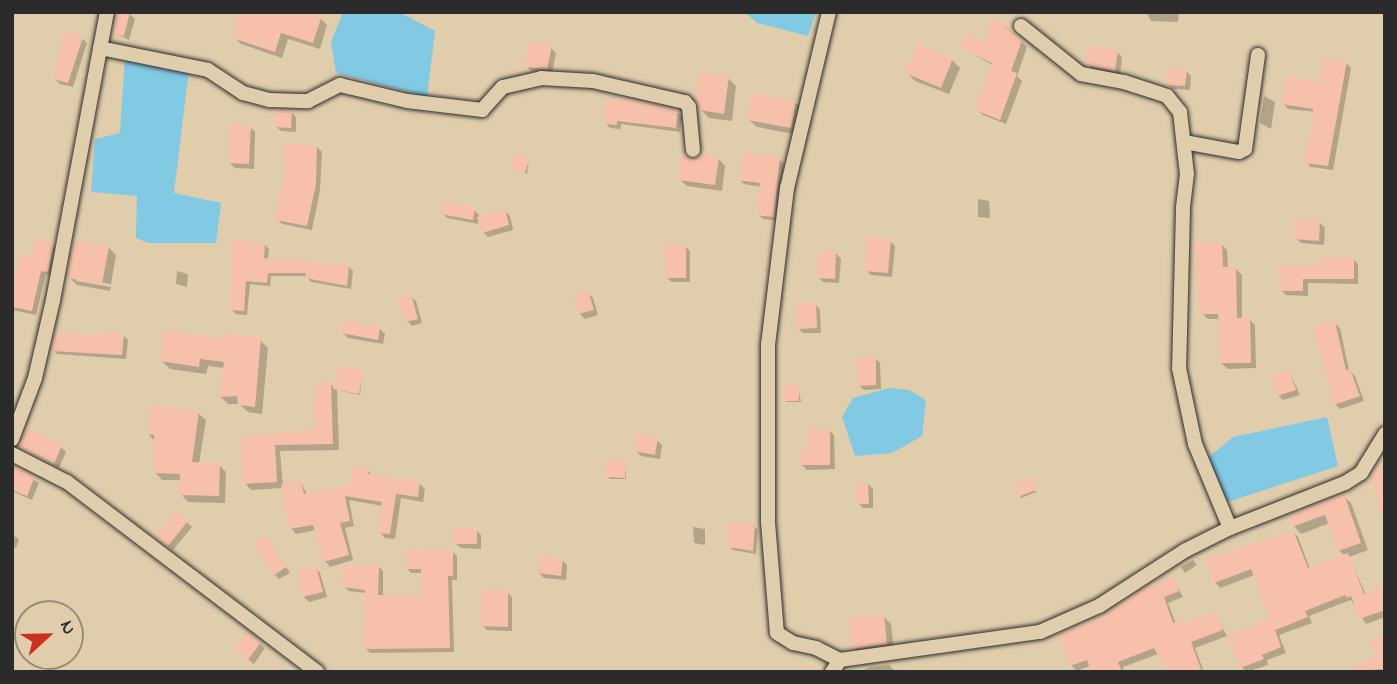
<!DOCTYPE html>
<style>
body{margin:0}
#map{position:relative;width:1397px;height:684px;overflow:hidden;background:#e0cdab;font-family:"Indie Flower",sans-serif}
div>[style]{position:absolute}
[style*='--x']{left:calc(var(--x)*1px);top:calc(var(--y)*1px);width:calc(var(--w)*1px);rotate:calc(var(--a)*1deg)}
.water>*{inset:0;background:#82c9e3}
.shadow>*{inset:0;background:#0003}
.building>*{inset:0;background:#f7c0ab}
.roads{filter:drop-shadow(0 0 2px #2b2b2b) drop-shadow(0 0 2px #2b2b2b)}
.street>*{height:14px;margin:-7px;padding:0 7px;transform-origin:7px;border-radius:7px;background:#e0cdab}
span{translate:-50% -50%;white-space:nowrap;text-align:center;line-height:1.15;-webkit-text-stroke:5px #e0cdab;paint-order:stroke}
.frame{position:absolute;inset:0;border:14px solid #2b2b2b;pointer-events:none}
.north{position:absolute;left:14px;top:600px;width:70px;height:70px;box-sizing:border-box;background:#e0cdab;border:2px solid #988c78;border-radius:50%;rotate:68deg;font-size:19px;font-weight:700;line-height:28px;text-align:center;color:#2b2b2b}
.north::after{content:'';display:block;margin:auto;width:24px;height:32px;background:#c8321e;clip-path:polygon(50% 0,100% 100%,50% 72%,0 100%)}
</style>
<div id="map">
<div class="water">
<i style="clip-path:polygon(343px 12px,399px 12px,435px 31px,427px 97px,336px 73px,331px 42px)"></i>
<i style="clip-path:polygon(745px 12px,816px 12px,808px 36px,757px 23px)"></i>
<i style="clip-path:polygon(125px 56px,189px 69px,174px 193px,221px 203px,216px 243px,148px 243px,136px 238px,137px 196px,91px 192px,95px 139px,120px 133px)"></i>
<i style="clip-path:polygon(890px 388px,909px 390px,926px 400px,922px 436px,892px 453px,855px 456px,842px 417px,853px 398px)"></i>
<i style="clip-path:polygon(1327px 417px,1338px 466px,1224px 503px,1205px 460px,1233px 437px)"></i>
</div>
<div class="shadow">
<i style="clip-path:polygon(1146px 12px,1179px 12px,1178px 22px,1151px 21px)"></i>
<i style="clip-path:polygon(130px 14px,135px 19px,129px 40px,115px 33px)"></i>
<i style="clip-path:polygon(320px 18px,327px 25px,320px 49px,288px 39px,282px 58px,241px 44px,234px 37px)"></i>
<i style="clip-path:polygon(1005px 26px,1027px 47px,1017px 76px,1022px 81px,1006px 124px,983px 115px,977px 110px,993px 65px,962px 48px,986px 44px)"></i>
<i style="clip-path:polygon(82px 38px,87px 43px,73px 87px,60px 84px,55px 79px)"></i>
<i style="clip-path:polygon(551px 48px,556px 53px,552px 73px,531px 71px,526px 66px)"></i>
<i style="clip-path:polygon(1117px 52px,1122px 57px,1120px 75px,1093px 70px,1088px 64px)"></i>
<i style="clip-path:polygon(952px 60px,960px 68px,949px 94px,915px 81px,907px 73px)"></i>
<i style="clip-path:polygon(1346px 63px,1351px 68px,1333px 170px,1311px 167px,1306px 162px,1317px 112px,1288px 109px,1283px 103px,1320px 84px)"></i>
<i style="clip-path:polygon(1186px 71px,1191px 76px,1190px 90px,1173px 89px,1168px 84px)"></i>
<i style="clip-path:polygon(728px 78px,736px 86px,732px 121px,709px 118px,700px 109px)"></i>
<i style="clip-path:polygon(1264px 96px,1275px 102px,1271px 129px,1260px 123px)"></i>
<i style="clip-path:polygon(608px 102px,677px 112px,682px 116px,680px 132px,621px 124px,621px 129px,610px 128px,606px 124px)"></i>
<i style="clip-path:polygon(795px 102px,803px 110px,799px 135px,757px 127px,749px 120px)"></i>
<i style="clip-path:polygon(291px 112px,296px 117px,296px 132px,281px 131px,276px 126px)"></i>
<i style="clip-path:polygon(250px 127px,255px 132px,254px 169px,235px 168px,230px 163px)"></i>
<i style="clip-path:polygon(317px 147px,322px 152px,320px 190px,312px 230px,282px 224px,277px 219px)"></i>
<i style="clip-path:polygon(718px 158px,725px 166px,722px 191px,687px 186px,679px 179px,693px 162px)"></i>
<i style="clip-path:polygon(779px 159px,784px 164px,778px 221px,763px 219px,758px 214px,761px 187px,744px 184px,739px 179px)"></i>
<i style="clip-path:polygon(529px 160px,527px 174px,514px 169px)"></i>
<i style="clip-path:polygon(978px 199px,989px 201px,990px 218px,978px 217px)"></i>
<i style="clip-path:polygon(474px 210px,479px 215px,478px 224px,447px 218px,442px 213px)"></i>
<i style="clip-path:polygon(505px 211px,510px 216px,513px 230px,488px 237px,483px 232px)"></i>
<i style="clip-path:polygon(1320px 223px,1325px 228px,1324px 245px,1301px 243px,1296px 238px)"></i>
<i style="clip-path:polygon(233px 241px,265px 245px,269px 249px,268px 260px,349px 267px,353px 271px,351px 289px,311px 282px,306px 276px,271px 276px,270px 286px,250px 284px,247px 315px,236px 314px,231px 309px)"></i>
<i style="clip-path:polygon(890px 241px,895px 246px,892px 277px,871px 275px,866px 270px)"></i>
<i style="clip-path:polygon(1221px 244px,1227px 250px,1228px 269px,1235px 268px,1242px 275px,1242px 319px,1249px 319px,1255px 325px,1256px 368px,1228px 369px,1221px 363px,1220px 319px,1208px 319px,1202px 313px)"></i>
<i style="clip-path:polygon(53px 245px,58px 249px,53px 276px,46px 274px,36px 315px,12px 310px,12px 285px,33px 258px)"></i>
<i style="clip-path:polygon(685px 246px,690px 251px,690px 282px,672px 282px,666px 277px)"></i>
<i style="clip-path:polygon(108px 247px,116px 255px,111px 284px,76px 278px,76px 281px,111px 287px,110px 291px,77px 285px,69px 277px)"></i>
<i style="clip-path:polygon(836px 253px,841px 259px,839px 283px,823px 282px,818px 277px)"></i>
<i style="clip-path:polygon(1353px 259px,1358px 264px,1358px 284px,1308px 283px,1308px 296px,1286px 295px,1281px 290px,1322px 267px)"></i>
<i style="clip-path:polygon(177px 271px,188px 274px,187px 287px,176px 284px)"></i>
<i style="clip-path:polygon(588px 293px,593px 298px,598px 315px,585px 319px,580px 314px)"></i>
<i style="clip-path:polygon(410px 296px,416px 301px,422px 323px,412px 326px,407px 321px)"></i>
<i style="clip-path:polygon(815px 304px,820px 310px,821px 333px,803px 333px,798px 328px)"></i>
<i style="clip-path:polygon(1335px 323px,1340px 328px,1349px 370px,1355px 376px,1364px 401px,1340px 409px,1335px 404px)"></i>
<i style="clip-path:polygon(380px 329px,385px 334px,383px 344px,348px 338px,343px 333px)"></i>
<i style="clip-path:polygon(123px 335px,128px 340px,126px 359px,57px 354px,53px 350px)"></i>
<i style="clip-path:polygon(260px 340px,268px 348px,262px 414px,248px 412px,239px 404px,228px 404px,220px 396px,225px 368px,208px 366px,206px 374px,170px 369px,162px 361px,225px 341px)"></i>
<i style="clip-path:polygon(875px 358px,880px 363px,881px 389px,864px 390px,859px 385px)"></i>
<i style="clip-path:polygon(1289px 371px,1300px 395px,1283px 400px,1278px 395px)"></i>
<i style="clip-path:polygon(362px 373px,360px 395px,337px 390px,339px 450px,280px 451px,283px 486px,301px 482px,307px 495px,352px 486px,368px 471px,373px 476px,419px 483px,425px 489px,423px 502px,401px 498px,395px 539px,385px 538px,380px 532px,383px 506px,349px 500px,354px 526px,345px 528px,353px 560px,330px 567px,325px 561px,316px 530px,296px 534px,291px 528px,283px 488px,251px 490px,245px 483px,242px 438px,317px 431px,330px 384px,335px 388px)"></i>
<i style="clip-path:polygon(798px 386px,801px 402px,787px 402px,785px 400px)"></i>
<i style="clip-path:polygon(198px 413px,206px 420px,199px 464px,219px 465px,226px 472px,225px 503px,188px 502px,181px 494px,182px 480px,162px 480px,155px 472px,155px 441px,148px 434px)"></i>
<i style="clip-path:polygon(829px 430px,834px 435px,835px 469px,807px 470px,802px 465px)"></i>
<i style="clip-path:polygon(657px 440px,662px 445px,660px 459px,641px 456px,636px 451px)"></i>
<i style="clip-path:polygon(20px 446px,61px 447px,66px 452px,59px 468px)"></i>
<i style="clip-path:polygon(625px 461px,626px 479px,610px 479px,608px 477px)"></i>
<i style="clip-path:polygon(15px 468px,39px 483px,32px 500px,12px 491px)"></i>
<i style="clip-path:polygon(1032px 481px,1036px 492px,1021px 498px,1019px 496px)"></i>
<i style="clip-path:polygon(868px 484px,873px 489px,873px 508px,863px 508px,858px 503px)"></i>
<i style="clip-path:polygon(1343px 496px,1351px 503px,1368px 550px,1349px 557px,1366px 595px,1385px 588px,1385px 617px,1366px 624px,1351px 600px,1309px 616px,1312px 623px,1279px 635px,1286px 653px,1267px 660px,1268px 665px,1246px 672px,1242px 667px,1272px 620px,1255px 575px,1220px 588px,1215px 582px,1293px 532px,1298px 537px,1310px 569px,1345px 556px,1339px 550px,1330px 523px,1301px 534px,1294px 526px)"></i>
<i style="clip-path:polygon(176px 513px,192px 527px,173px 550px,162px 541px)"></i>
<i style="clip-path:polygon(754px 526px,758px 530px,756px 554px,733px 550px,729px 546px)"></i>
<i style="clip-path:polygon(693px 527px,705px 529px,705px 545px,694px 543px)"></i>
<i style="clip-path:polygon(476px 530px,481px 535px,481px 549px,461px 548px,455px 543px)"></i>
<i style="clip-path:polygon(12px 535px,19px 539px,16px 548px,12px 546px)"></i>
<i style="clip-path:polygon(265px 536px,290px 573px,279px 579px,274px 574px)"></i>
<i style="clip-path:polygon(452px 551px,457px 556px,457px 580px,452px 580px,454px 652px,370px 653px,365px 648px,366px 593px,349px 591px,344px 586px,378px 566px,383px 571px,383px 597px,423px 598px,423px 573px,411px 573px,407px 568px)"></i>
<i style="clip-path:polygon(562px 560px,567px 565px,566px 580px,544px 578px,539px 573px)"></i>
<i style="clip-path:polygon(1193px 560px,1197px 565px,1185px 573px,1181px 567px)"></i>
<i style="clip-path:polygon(315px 568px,320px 573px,327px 597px,309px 602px,304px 597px)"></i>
<i style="clip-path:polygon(1173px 579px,1183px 597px,1168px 603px,1176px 624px,1181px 622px,1185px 626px,1215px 614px,1227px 636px,1195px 648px,1204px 672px,1169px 672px,1158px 654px,1123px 667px,1124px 672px,1093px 672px,1090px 666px,1077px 671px,1071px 665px,1111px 616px)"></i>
<i style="clip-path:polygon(507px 592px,512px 597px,512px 631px,487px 630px,482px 625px)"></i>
<i style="clip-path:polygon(883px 616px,891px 624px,894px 651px,862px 656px,854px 648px)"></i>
<i style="clip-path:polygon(248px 634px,265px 648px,254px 664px,241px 654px)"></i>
<i style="clip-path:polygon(1378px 658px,1385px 672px,1343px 672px)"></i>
<i style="clip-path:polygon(889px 665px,896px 672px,860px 672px,870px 667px)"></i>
</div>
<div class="building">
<i style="clip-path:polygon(117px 12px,130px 12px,124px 36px,113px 33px)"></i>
<i style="clip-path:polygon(240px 12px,315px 12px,322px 15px,313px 43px,281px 33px,275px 52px,232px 38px)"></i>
<i style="clip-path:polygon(992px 20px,1006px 24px,1005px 27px,1022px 40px,1011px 71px,1017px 73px,1000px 120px,975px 110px,992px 63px,960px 48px,965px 35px,985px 42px)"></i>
<i style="clip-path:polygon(64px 31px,83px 37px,68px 83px,53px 79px)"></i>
<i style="clip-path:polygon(530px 41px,552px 46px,547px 69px,524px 67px)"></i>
<i style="clip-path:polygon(917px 44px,953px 58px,941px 88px,905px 73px)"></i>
<i style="clip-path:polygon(1088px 46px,1118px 50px,1115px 71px,1086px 65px)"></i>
<i style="clip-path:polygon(1322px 58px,1347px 61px,1328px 166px,1304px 163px,1307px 140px,1311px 141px,1313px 109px,1281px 104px,1285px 77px,1319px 82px)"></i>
<i style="clip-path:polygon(1168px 68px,1187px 69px,1185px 86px,1166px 85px)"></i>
<i style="clip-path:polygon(698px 72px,729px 76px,724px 114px,699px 110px,695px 98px)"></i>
<i style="clip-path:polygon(752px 93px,796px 101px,791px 128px,747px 120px)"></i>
<i style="clip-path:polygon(623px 98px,678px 110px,676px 128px,617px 121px,617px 125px,604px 124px,606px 100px,622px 101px)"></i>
<i style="clip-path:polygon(275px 110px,292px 110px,291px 128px,274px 127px)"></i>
<i style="clip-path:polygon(230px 124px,251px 125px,249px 164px,228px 163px)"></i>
<i style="clip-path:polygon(285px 144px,317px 145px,316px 184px,307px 226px,275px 220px,280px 189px,283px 190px)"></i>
<i style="clip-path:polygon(681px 152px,693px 160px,701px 155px,719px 157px,715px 185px,678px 180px)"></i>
<i style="clip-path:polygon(744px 152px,780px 157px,774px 217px,756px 215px,760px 183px,737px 180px)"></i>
<i style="clip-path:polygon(515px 153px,530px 158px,525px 173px,510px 168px)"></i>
<i style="clip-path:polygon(442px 202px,475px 208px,473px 220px,440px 214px)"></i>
<i style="clip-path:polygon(505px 209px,509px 225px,482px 233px,477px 217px)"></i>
<i style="clip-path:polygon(1295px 219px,1320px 221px,1319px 241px,1294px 239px)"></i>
<i style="clip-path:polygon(867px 237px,891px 239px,888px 273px,864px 271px)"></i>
<i style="clip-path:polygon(36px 238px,54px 243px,48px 272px,41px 271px,32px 311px,12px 307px,12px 287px,21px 253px,32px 256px)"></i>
<i style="clip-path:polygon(232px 239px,265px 243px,264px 258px,349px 265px,347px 286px,305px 278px,306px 273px,268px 273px,267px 283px,246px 281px,244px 311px,230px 310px)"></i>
<i style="clip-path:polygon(74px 240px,109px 246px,102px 284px,67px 278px)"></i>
<i style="clip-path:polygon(1222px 242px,1223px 267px,1236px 267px,1237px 318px,1250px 317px,1251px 363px,1220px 363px,1218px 314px,1200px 314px,1193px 243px)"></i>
<i style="clip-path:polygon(664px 245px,686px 245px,686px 278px,665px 278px)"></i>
<i style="clip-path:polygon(818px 251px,836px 252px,835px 279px,817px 278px)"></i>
<i style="clip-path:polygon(1354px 257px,1354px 279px,1303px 279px,1303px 291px,1279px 291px,1279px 265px,1320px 265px,1320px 258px)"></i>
<i style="clip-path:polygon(588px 291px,594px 310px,578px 314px,573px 295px)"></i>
<i style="clip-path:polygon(411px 294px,418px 319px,405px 322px,398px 298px)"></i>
<i style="clip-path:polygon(796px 303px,816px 303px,817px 328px,797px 329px)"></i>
<i style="clip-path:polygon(344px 320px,380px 327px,378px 340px,341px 333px)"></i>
<i style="clip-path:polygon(1335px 321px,1346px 370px,1350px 369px,1360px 396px,1334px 405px,1313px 326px)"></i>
<i style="clip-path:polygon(164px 330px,223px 339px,224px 332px,261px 338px,255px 407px,238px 405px,237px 396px,219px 397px,224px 362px,200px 359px,199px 367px,160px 361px)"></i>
<i style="clip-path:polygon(106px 332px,124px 334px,122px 355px,51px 351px,55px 333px,106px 335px)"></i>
<i style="clip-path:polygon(876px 356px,876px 385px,857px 386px,856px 357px)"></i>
<i style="clip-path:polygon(338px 365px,363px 371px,359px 394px,333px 389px)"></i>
<i style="clip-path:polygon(1289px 369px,1296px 390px,1277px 396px,1270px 376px)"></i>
<i style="clip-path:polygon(320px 380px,331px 382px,333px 444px,275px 445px,277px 482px,243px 484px,240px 437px,315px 429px,313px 404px)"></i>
<i style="clip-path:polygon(799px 384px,799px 401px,783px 401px,783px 385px)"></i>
<i style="clip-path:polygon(151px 404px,199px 411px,192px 462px,220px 463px,219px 496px,179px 495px,180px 474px,153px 473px,154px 435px,147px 434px)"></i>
<i style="clip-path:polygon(26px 428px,62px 445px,54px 464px,18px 446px)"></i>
<i style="clip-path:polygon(808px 429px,830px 429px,830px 465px,801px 465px,800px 450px,809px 450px)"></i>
<i style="clip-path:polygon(636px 434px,658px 438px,655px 455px,634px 451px)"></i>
<i style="clip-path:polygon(606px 459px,626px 460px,625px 478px,606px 477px)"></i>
<i style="clip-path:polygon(1385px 465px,1385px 512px,1380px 513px,1371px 475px,1376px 468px)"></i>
<i style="clip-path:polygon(14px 466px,35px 476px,27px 496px,12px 490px)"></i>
<i style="clip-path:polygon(353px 467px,369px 469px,368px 474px,420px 481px,418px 497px,396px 494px,390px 534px,378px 533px,382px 502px,345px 496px,350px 521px,340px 523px,349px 555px,323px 562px,313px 525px,289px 529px,281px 485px,301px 481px,304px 494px,350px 485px)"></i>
<i style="clip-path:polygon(1031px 477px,1036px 490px,1018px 497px,1013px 484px)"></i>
<i style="clip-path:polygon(855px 483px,868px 483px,869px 504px,856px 504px)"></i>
<i style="clip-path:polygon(1344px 494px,1361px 543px,1338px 551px,1325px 515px,1292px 527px,1288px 516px)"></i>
<i style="clip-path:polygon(176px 511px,188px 521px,168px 546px,155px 537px)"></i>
<i style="clip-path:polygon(729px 521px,755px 524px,753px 551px,727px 547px)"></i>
<i style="clip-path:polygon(454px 528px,477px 528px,477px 544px,454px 544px)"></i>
<i style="clip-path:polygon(1293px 530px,1308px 568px,1348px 553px,1364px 594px,1385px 586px,1385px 610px,1359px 619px,1351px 596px,1347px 598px,1345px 595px,1305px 611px,1308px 617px,1275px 630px,1281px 647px,1262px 655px,1264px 659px,1240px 668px,1228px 635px,1270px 619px,1251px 569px,1214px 583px,1205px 560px)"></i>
<i style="clip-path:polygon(265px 534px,286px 567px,273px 576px,252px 542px)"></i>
<i style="clip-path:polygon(453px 549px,453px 576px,448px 576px,450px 648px,363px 649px,365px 590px,342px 587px,343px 564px,379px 565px,378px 595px,421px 596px,421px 569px,405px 569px,405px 550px)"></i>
<i style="clip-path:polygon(539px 556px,563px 559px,561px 576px,537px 573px)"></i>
<i style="clip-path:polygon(316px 566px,323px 592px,302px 597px,297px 571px)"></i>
<i style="clip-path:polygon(1173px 577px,1179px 591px,1164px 597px,1173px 623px,1182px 620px,1183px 624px,1216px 612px,1223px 630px,1191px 642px,1202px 672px,1167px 672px,1154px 648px,1118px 662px,1122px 672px,1091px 672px,1087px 660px,1070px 666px,1058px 635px,1109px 615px,1108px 612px,1145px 588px)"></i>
<i style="clip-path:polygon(481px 589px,508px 590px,508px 627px,480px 626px)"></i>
<i style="clip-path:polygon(884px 614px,887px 644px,852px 649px,849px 618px)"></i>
<i style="clip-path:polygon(247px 631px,261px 642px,248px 660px,234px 650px)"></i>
<i style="clip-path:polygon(1385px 635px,1385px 672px,1381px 669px,1341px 672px,1376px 657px,1370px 641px)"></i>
</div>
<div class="roads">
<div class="street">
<i style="--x:829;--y:12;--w:181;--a:103.4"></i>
<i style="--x:787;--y:188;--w:157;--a:96.9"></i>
<i style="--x:768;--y:344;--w:178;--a:90"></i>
<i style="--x:768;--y:522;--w:111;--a:85.4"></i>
<i style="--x:777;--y:633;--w:19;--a:32"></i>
<i style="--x:793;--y:643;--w:24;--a:12"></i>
<i style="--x:816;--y:648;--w:27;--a:27"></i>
<i style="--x:1021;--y:26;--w:77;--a:38.7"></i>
<i style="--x:1081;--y:74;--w:44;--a:10.5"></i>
<i style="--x:1124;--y:82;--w:45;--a:18"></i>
<i style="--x:1167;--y:96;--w:21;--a:51"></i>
<i style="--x:1180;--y:112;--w:62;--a:83.6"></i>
<i style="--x:1187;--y:174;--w:35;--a:97"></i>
<i style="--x:1183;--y:209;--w:159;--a:91.4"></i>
<i style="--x:1179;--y:368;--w:78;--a:78.1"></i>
<i style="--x:1195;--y:444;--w:91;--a:67.4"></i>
<i style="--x:100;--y:48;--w:110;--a:11.5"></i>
<i style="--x:208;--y:70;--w:42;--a:33.3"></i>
<i style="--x:243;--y:93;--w:28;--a:15"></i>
<i style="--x:270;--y:100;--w:38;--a:2"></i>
<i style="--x:308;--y:101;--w:36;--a:-27"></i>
<i style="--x:340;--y:85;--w:69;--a:13.4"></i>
<i style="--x:407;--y:101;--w:76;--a:6.8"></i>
<i style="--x:482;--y:110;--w:31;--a:-48"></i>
<i style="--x:503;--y:87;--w:39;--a:-13"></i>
<i style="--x:541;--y:78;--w:52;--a:3.3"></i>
<i style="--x:593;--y:81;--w:94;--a:12.9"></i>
<i style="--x:685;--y:102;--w:6;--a:51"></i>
<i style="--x:689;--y:107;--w:43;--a:84.7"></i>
<i style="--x:1184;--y:142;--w:56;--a:10.3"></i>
<i style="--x:1239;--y:152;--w:7;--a:-27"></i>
<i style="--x:1245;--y:149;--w:95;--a:-82.1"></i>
<i style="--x:12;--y:439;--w:65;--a:-69.3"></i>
<i style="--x:35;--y:378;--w:80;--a:-77"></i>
<i style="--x:53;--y:300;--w:293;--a:-79.4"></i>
<i style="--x:12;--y:454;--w:62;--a:27"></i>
<i style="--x:67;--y:482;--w:314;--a:37.2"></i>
<i style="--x:832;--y:672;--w:14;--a:-56"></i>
<i style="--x:840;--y:660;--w:202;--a:-8"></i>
<i style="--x:1040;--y:632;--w:64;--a:-23.8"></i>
<i style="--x:1099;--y:606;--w:103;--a:-32.8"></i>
<i style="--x:1186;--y:550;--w:49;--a:-26.6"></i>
<i style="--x:1230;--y:528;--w:123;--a:-21.4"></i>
<i style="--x:1345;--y:483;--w:19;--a:-32"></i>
<i style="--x:1361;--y:473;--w:46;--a:-58.4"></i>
</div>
</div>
<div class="frame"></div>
<div class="north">N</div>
</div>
